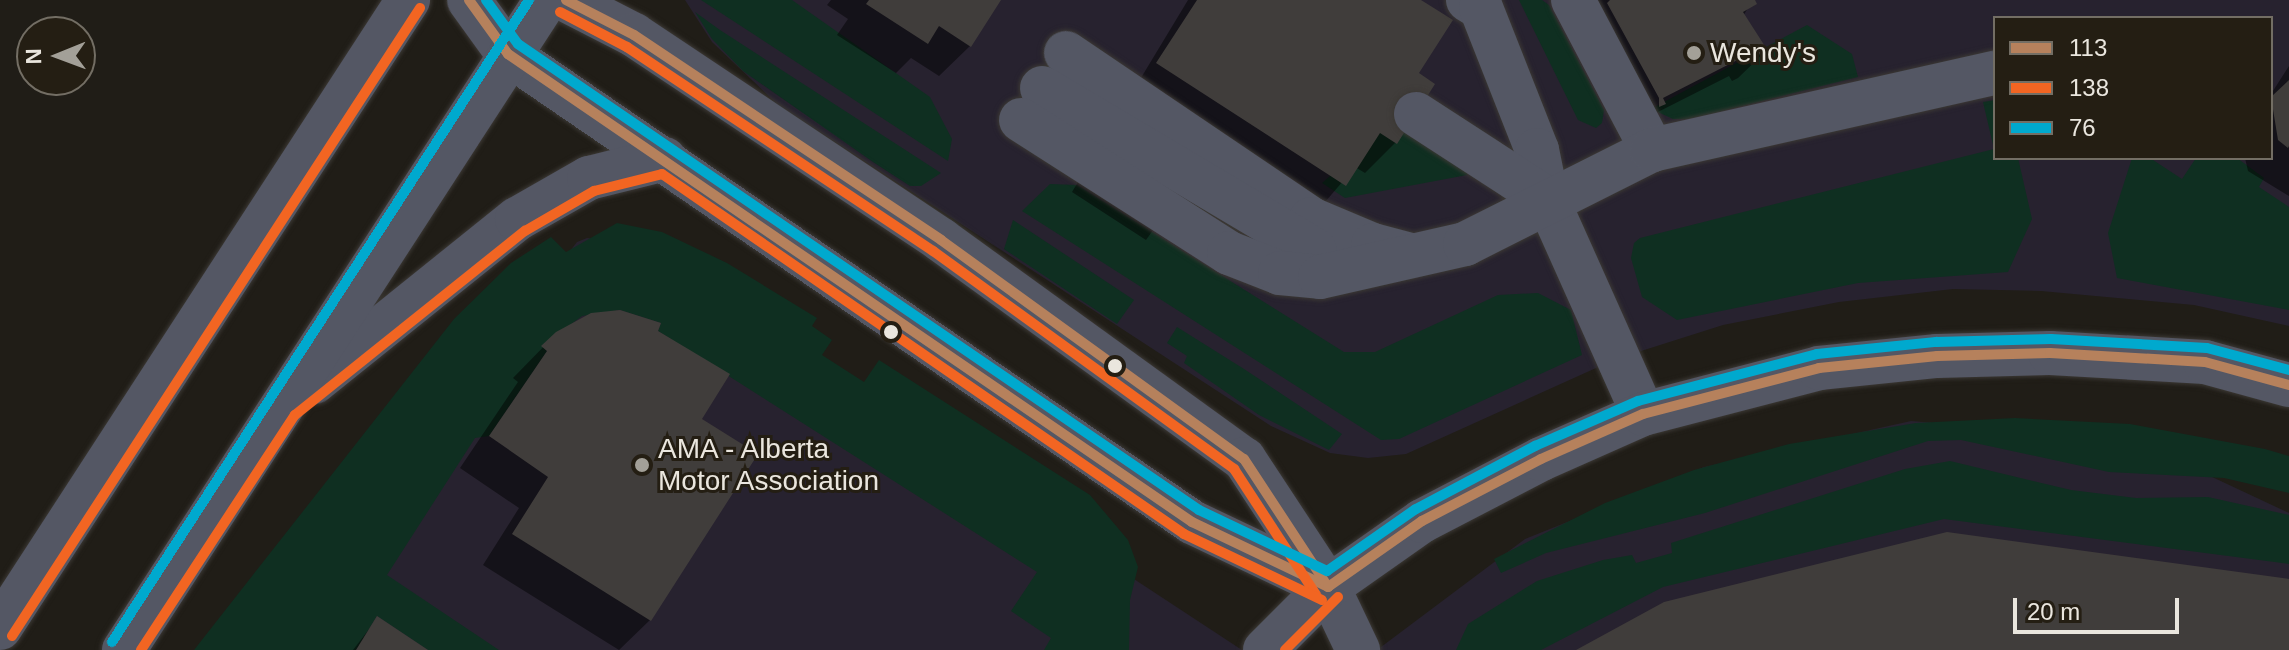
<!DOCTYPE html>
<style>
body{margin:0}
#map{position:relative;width:2289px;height:650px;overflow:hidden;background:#201d17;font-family:Arial,sans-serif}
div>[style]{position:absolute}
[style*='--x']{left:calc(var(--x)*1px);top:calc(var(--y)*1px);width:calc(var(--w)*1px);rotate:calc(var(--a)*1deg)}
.commercial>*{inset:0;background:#27222f}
.green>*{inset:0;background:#0f2f21}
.shadow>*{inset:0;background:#0007}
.building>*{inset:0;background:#403d3b}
.roads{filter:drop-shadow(0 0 2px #3b3834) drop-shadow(0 0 2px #3b3834)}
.minor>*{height:44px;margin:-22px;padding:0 22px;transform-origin:22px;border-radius:22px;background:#545764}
.bus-1>*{height:10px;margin:-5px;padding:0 5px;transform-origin:5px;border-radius:5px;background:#b6815c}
.bus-2>*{height:10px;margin:-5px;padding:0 5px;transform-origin:5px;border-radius:5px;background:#f26522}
.bus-3>*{height:10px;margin:-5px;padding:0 5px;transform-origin:5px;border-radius:5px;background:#00a9ce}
.dots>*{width:22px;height:22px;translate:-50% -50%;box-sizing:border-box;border:4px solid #241e13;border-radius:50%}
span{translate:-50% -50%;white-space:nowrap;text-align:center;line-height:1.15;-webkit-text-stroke:6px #241e13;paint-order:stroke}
.poi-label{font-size:28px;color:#eae6de}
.left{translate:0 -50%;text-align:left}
.legend{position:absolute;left:1993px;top:16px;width:280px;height:144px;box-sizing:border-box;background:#241e13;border:2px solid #736e64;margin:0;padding:10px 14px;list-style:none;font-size:24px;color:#eae6de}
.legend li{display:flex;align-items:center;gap:16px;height:40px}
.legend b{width:40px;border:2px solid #736e64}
.north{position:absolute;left:16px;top:16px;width:80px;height:80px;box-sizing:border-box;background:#241e13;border:2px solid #736e64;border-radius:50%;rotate:269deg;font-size:22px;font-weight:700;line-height:32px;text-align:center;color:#eae6de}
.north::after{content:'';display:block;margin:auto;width:28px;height:36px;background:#a3a098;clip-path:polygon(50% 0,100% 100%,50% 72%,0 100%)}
.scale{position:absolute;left:2013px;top:598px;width:166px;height:36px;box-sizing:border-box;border:4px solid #eae6de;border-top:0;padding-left:10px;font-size:24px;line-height:28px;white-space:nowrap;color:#eae6de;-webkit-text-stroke:6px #241e13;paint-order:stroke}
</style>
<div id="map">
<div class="commercial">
<i style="clip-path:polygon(evenodd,685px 0,2289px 0,2289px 326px,2194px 305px,2041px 291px,1953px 289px,1839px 302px,1723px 325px,1616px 359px,1406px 454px,1368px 458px,1330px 453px,1271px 426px,777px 104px,712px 42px,685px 0,1995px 18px,2271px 18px,2271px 158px,1995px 158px,1995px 18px)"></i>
<i style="clip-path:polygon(587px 238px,621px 242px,1242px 650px,258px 650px,577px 242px)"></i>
<i style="clip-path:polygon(1911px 421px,2131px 439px,2289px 513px,2289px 650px,1377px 650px,1525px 539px,1704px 467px)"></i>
</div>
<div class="green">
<i style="clip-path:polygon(701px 0,792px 0,930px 97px,952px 139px,948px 161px)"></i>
<i style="clip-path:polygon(1519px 0,1542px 0,1549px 5px,1604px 110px,1602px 123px,1596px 128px,1578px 120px)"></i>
<i style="clip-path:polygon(695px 12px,720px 30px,941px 173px,921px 186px,910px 186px,873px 162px,743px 71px,712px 39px)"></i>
<i style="clip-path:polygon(1807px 25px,1852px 54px,1858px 77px,1690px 119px,1673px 119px,1651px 109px)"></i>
<i style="clip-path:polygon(1995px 100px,1995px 158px,2018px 158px,2032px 219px,2008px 272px,1858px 283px,1677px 320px,1642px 297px,1631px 258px,1634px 243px,1640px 238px,1994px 149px,1983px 102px)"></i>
<i style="clip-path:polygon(1408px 127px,1469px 170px,1467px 175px,1345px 198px,1322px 183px,1380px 133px)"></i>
<i style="clip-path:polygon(2132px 158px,2150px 158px,2182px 179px,2196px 158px,2237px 158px,2264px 178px,2259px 187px,2289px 207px,2289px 310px,2117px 278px,2108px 233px)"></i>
<i style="clip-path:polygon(1050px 184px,1077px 185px,1344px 352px,1375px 352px,1498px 295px,1538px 293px,1571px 310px,1582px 355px,1399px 439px,1381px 440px,1022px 211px)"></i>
<i style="clip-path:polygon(1013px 220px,1134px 300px,1117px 324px,1004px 249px)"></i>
<i style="clip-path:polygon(617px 223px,662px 232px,727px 263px,817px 318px,812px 326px,832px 340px,822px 355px,864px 382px,879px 360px,1090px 495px,1128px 540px,1138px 567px,1130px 600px,1129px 650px,1044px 650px,1051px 638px,1011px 611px,1037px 572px,658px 331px,661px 323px,620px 310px,582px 316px,542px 346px,547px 351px,489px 436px,475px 438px,387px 575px,499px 650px,428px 650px,377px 616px,356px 650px,194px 650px,454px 319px,511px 263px,551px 237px,566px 252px)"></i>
<i style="clip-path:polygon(1177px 327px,1244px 369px,1342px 434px,1329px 450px,1259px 415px,1184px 363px,1187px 356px,1167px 343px)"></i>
<i style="clip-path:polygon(2015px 418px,2130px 424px,2265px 449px,2289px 456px,2289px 493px,2224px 478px,2109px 472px,1961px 440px,1928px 441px,1705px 513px,1546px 553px,1501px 573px,1494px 559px,1605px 503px,1694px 470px,1789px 444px,1916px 423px)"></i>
<i style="clip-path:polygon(1950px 461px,2071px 490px,2136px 498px,2208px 497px,2289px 515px,2289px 564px,1944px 519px,1663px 587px,1541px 650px,1456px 650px,1468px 624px,1537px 581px,1603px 560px,1632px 555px,1636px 563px,1672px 553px,1671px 543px,1905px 469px)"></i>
</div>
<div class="shadow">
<i style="clip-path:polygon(831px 0,999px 0,970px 46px,939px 76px,911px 58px,896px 73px,837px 35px,848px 19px,827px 5px)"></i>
<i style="clip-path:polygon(1188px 0,1417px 0,1416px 73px,1395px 143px,1365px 173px,1355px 167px,1314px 215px,1211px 148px,1146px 240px,1072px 192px)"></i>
<i style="clip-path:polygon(1566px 0,1753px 0,1743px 16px,1766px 51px,1738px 78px,1732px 81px,1729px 76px,1650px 116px)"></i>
<i style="clip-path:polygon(2289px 66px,2289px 196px,2248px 171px,2245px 158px,2271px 158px,2271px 94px)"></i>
<i style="clip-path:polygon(656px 331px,700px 419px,650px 620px,619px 650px,483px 565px,519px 508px,460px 468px,518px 382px,513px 378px,557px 333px)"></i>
<i style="clip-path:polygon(377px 619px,424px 650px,353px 650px)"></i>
</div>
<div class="building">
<i style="clip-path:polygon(869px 0,1001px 0,971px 47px,939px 26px,928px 44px,866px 4px)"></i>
<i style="clip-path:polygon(1197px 0,1421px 0,1453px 20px,1419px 73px,1435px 84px,1397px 144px,1380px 133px,1346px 186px,1156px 63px)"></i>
<i style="clip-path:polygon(1610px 0,1755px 0,1757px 4px,1743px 12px,1768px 51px,1760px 55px,1757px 50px,1663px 98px,1666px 104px,1659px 107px,1659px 98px,1607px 3px)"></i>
<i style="clip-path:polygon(2289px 80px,2289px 146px,2288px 148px,2278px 140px,2271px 97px)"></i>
<i style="clip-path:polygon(620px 310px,661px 323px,658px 331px,730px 374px,702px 419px,758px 454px,651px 621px,512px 534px,548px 477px,489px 436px,547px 351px,541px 346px,556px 332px,591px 313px)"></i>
<i style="clip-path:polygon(1947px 532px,2289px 579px,2289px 650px,1576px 650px,1664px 602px)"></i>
<i style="clip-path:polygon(377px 616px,428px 650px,356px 650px)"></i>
</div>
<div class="roads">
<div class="minor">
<i style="--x:469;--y:0;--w:67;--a:54.2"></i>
<i style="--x:508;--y:54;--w:829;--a:34.38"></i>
<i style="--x:1192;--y:522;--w:151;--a:25.5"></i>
<i style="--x:566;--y:0;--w:76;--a:27.2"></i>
<i style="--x:634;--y:35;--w:369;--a:33.7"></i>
<i style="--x:941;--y:240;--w:374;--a:35.9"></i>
<i style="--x:1244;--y:459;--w:153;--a:56.7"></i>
<i style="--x:1328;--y:587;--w:70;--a:64.5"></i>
<i style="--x:1468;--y:0;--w:15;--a:32"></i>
<i style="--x:1481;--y:8;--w:153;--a:68.5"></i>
<i style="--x:1537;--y:150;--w:50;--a:78.5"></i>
<i style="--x:1547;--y:199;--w:235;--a:65.9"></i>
<i style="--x:1573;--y:0;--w:170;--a:62.2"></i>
<i style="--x:1066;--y:53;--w:296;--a:34.1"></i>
<i style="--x:1311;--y:219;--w:67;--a:22.8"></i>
<i style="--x:1373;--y:245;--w:38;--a:15"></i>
<i style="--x:1042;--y:88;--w:317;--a:30.7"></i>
<i style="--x:1416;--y:114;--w:156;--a:33"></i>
<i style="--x:1021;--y:120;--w:247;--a:32.6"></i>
<i style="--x:1229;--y:253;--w:55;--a:21.4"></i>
<i style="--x:1280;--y:273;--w:40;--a:5.7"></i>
<i style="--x:1320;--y:277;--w:149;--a:-12.8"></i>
<i style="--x:1465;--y:244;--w:209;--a:-26.7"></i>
<i style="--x:1652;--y:150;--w:352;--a:-12.7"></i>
<i style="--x:314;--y:382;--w:260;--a:-38.8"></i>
<i style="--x:517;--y:219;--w:83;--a:-29.7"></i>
<i style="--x:589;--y:178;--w:78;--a:-14"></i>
<i style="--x:0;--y:628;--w:749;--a:-56.99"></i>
<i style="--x:124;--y:650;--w:775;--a:-57.01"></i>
<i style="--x:1265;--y:650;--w:89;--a:-45"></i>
<i style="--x:1328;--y:587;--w:115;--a:-35.1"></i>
<i style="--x:1422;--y:521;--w:134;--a:-27.5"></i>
<i style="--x:1541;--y:459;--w:111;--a:-23.8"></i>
<i style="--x:1643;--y:414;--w:182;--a:-14.6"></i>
<i style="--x:1819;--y:368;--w:119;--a:-5.8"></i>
<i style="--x:1937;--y:356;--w:113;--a:-1.5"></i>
<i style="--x:2050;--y:353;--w:155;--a:3.3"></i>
<i style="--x:2205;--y:362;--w:87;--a:15.3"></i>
</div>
</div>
<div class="bus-1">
<i style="--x:469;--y:0;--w:67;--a:54.2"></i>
<i style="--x:508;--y:54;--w:829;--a:34.38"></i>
<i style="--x:1192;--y:522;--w:151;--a:25.5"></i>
<i style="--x:566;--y:0;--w:76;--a:27.2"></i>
<i style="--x:634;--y:35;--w:369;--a:33.7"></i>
<i style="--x:941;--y:240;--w:374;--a:35.9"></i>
<i style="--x:1244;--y:459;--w:153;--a:56.7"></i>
<i style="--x:1328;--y:587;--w:115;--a:-35.1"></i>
<i style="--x:1422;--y:521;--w:134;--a:-27.5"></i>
<i style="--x:1541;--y:459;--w:111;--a:-23.8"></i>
<i style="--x:1643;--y:414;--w:182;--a:-14.6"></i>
<i style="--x:1819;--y:368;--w:119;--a:-5.8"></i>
<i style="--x:1937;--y:356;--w:113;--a:-1.5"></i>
<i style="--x:2050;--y:353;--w:155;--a:3.3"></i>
<i style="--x:2205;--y:362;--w:87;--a:15.3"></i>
</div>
<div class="bus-2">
<i style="--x:560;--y:12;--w:76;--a:27.6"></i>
<i style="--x:627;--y:47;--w:368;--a:33.7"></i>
<i style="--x:933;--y:251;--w:372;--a:35.9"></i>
<i style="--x:1234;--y:469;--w:150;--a:56.9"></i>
<i style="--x:12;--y:636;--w:749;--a:-56.99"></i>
<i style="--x:141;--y:650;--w:281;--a:-56.8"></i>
<i style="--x:295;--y:415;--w:295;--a:-38.7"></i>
<i style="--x:525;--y:231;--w:80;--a:-30.1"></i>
<i style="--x:594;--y:191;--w:70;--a:-14"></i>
<i style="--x:662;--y:174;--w:634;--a:34.59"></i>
<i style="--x:1184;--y:534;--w:153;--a:25.6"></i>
<i style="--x:1285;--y:650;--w:75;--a:-45"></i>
</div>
<div class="bus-3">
<i style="--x:486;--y:0;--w:54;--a:54"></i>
<i style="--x:518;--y:44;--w:825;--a:34.38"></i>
<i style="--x:1199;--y:510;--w:142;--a:25.5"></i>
<i style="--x:1327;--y:571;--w:108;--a:-34.9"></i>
<i style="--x:1416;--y:509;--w:135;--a:-27.9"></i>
<i style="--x:1535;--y:446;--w:112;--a:-23.6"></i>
<i style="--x:1638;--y:401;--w:185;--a:-14.7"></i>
<i style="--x:1817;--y:354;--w:120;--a:-5.8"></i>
<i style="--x:1936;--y:342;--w:115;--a:-1.5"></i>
<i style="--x:2051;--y:339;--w:156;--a:3.3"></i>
<i style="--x:2207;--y:348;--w:85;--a:15"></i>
<i style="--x:112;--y:642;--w:766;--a:-56.99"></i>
</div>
<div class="dots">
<i style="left:1694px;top:53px;background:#a3a098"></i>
<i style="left:891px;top:332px;background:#eae6de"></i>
<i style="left:1115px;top:366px;background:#eae6de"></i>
<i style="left:642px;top:465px;background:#a3a098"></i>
</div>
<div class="poi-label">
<span class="left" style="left:1710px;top:53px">Wendy's</span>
<span class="left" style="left:658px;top:465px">AMA - Alberta<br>Motor Association</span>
</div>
<ul class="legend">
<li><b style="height:10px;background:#b6815c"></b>113</li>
<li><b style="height:10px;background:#f26522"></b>138</li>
<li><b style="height:10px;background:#00a9ce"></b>76</li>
</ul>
<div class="north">N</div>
<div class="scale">20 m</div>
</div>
